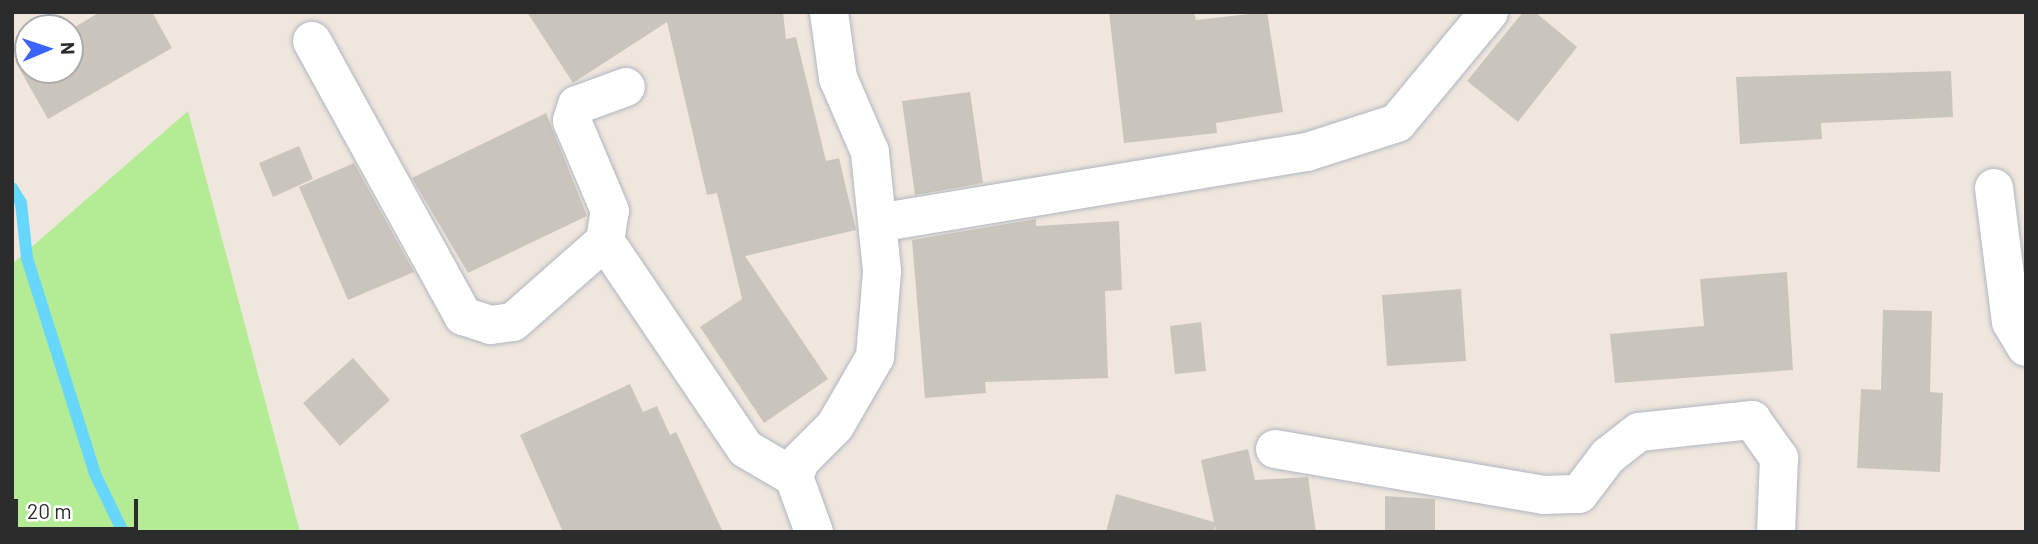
<!DOCTYPE html>
<style>
body{margin:0}
#map{position:relative;width:2038px;height:544px;overflow:hidden;background:#efe7dd;font-family:Barlow,sans-serif}
div>[style]{position:absolute}
[style*='--x']{left:calc(var(--x)*1px);top:calc(var(--y)*1px);width:calc(var(--w)*1px);rotate:calc(var(--a)*1deg)}
.green>*{inset:0;background:#b4eb95}
.stream>*{height:12px;margin:-6px;padding:0 6px;transform-origin:6px;border-radius:6px;background:#66d7fb}
.building>*{inset:0;background:#cac5bc}
.roads{filter:drop-shadow(0 0 2px #b1b5c1) drop-shadow(0 0 2px #b1b5c1)}
.minor>*{height:38px;margin:-19px;padding:0 19px;transform-origin:19px;border-radius:19px;background:#fff}
span{translate:-50% -50%;white-space:nowrap;text-align:center;line-height:1.15;-webkit-text-stroke:7px #fff;paint-order:stroke}
.frame{position:absolute;inset:0;border:14px solid #2c2c2c;pointer-events:none}
.north{position:absolute;left:14px;top:14px;width:70px;height:70px;box-sizing:border-box;background:#fff;border:2px solid #ababab;border-radius:50%;rotate:88deg;font-size:19px;font-weight:700;line-height:28px;text-align:center;color:#2c2c2c}
.north::after{content:'';display:block;margin:auto;width:24px;height:32px;background:#3b63ff;clip-path:polygon(50% 0,100% 100%,50% 72%,0 100%)}
.scale{position:absolute;left:14px;top:499px;width:124px;height:32px;box-sizing:border-box;border:4px solid #2c2c2c;border-top:0;padding-left:9px;font-size:21px;line-height:24px;white-space:nowrap;color:#2c2c2c;-webkit-text-stroke:5px #fff;paint-order:stroke}
</style>
<div id="map">
<div class="green">
<i style="clip-path:polygon(188px 111px,300px 532px,12px 532px,12px 264px)"></i>
</div>
<div class="stream">
<i style="--x:12;--y:188;--w:17;--a:59"></i>
<i style="--x:21;--y:203;--w:55;--a:83.8"></i>
<i style="--x:27;--y:258;--w:226;--a:72.5"></i>
<i style="--x:95;--y:474;--w:64;--a:64.2"></i>
</div>
<div class="building">
<i style="clip-path:polygon(100px 12px,152px 12px,172px 48px,48px 119px,15px 61px,28px 54px,28px 70px,70px 70px,70px 30px)"></i>
<i style="clip-path:polygon(527px 12px,783px 12px,786px 39px,796px 37px,826px 161px,839px 158px,856px 230px,745px 256px,828px 379px,764px 423px,700px 327px,742px 299px,717px 193px,707px 195px,667px 22px,573px 83px)"></i>
<i style="clip-path:polygon(1109px 12px,1194px 12px,1196px 20px,1267px 12px,1283px 112px,1216px 123px,1217px 133px,1124px 143px)"></i>
<i style="clip-path:polygon(1523px 12px,1535px 12px,1577px 47px,1518px 122px,1467px 81px)"></i>
<i style="clip-path:polygon(1951px 71px,1953px 117px,1821px 123px,1822px 139px,1740px 144px,1736px 77px)"></i>
<i style="clip-path:polygon(970px 92px,983px 183px,915px 195px,902px 101px)"></i>
<i style="clip-path:polygon(546px 113px,587px 216px,468px 273px,412px 178px)"></i>
<i style="clip-path:polygon(299px 146px,313px 179px,273px 197px,259px 163px)"></i>
<i style="clip-path:polygon(354px 163px,414px 272px,348px 300px,299px 187px)"></i>
<i style="clip-path:polygon(1036px 219px,1036px 226px,1119px 221px,1122px 290px,1105px 291px,1108px 378px,985px 382px,986px 393px,925px 398px,912px 240px)"></i>
<i style="clip-path:polygon(1787px 272px,1793px 370px,1615px 383px,1610px 334px,1704px 326px,1700px 279px)"></i>
<i style="clip-path:polygon(1461px 289px,1466px 361px,1387px 366px,1382px 295px)"></i>
<i style="clip-path:polygon(1883px 310px,1932px 311px,1930px 392px,1943px 393px,1940px 472px,1857px 468px,1861px 389px,1881px 390px)"></i>
<i style="clip-path:polygon(1201px 322px,1206px 371px,1175px 374px,1170px 326px)"></i>
<i style="clip-path:polygon(353px 358px,390px 400px,340px 446px,303px 403px)"></i>
<i style="clip-path:polygon(630px 384px,643px 412px,657px 406px,670px 435px,676px 432px,723px 532px,563px 532px,520px 435px)"></i>
<i style="clip-path:polygon(1248px 449px,1255px 480px,1308px 477px,1316px 532px,1216px 532px,1215px 526px,1214px 532px,1106px 532px,1116px 494px,1214px 522px,1201px 460px)"></i>
<i style="clip-path:polygon(1385px 496px,1435px 499px,1435px 532px,1385px 532px)"></i>
</div>
<div class="roads">
<div class="minor">
<i style="--x:312;--y:41;--w:314;--a:61.2"></i>
<i style="--x:463;--y:316;--w:29;--a:18"></i>
<i style="--x:491;--y:325;--w:22;--a:-8"></i>
<i style="--x:513;--y:322;--w:123;--a:-41.4"></i>
<i style="--x:605;--y:241;--w:251;--a:55.9"></i>
<i style="--x:746;--y:449;--w:56;--a:30.3"></i>
<i style="--x:1994;--y:188;--w:135;--a:82.8"></i>
<i style="--x:2011;--y:322;--w:29;--a:59"></i>
<i style="--x:878;--y:223;--w:435;--a:-9.4"></i>
<i style="--x:1307;--y:152;--w:95;--a:-17.9"></i>
<i style="--x:1397;--y:123;--w:144;--a:-50.3"></i>
<i style="--x:605;--y:241;--w:30;--a:-81"></i>
<i style="--x:610;--y:211;--w:98;--a:-112.9"></i>
<i style="--x:572;--y:121;--w:17;--a:-73"></i>
<i style="--x:577;--y:105;--w:52;--a:-20.2"></i>
<i style="--x:1275;--y:449;--w:273;--a:9.7"></i>
<i style="--x:1544;--y:495;--w:35;--a:-2"></i>
<i style="--x:1579;--y:494;--w:48;--a:-52.7"></i>
<i style="--x:1608;--y:456;--w:39;--a:-38"></i>
<i style="--x:1639;--y:432;--w:114;--a:-6.1"></i>
<i style="--x:1752;--y:420;--w:47;--a:54.6"></i>
<i style="--x:1779;--y:458;--w:74;--a:92.3"></i>
<i style="--x:814;--y:532;--w:59;--a:-110"></i>
<i style="--x:794;--y:477;--w:17;--a:-69"></i>
<i style="--x:800;--y:461;--w:49;--a:-45"></i>
<i style="--x:835;--y:426;--w:80;--a:-59.9"></i>
<i style="--x:875;--y:357;--w:86;--a:-85.3"></i>
<i style="--x:882;--y:271;--w:120;--a:-95.8"></i>
<i style="--x:870;--y:152;--w:81;--a:-113.4"></i>
<i style="--x:838;--y:78;--w:67;--a:-97.8"></i>
</div>
</div>
<div class="frame"></div>
<div class="north">N</div>
<div class="scale">20 m</div>
</div>
